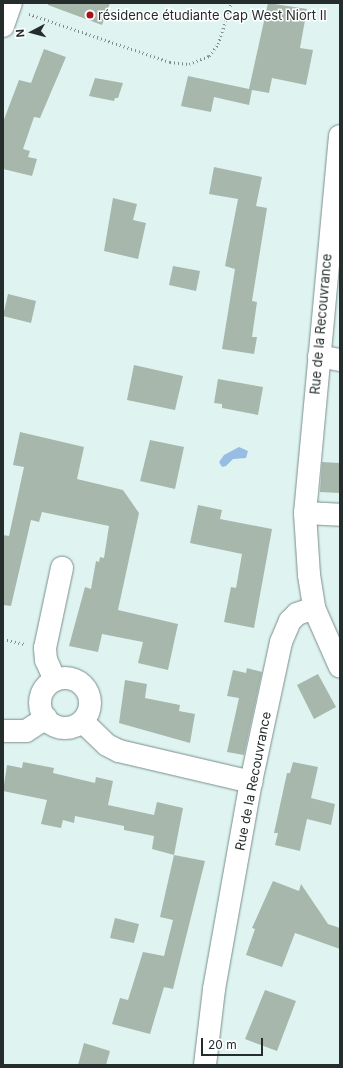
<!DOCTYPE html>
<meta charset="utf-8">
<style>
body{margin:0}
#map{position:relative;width:343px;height:1068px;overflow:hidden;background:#dff4f1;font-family:Inter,sans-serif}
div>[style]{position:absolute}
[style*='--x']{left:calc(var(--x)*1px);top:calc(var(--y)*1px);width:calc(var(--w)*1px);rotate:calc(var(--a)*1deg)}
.water>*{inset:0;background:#97bde5}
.building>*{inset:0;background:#a7b7ac}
.path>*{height:2.5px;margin-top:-1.25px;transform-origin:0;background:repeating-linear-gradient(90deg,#808f8d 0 1px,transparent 0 4px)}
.roads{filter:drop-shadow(0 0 1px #7a8e8b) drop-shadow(0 0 1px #7a8e8b)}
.minor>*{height:22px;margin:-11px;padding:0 11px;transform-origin:11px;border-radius:11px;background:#fff}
.minor>.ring{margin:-11px;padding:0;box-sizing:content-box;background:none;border:22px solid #fff;border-radius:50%}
.major>*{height:22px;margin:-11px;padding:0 11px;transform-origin:11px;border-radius:11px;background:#fff}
.dots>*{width:11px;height:11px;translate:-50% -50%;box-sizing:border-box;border:2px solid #fff;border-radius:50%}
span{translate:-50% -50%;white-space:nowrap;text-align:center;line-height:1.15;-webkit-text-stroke:3px #fff;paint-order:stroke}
.poi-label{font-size:13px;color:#252d2c}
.left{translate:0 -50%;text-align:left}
.street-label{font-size:13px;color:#252d2c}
.frame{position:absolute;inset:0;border:4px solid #252d2c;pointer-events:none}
.north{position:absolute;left:12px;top:12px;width:40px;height:40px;-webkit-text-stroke:3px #fff;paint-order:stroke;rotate:264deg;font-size:11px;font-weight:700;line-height:16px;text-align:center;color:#252d2c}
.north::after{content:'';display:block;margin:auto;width:14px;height:18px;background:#252d2c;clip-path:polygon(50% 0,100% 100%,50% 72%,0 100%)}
.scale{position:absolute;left:201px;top:1038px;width:62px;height:18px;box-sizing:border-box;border:2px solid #252d2c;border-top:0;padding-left:5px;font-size:12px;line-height:14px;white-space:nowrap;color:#252d2c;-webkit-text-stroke:3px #fff;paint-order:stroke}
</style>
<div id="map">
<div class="water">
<i style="clip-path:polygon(239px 447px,248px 451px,246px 458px,233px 459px,226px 466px,222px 467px,219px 462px,224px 455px)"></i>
</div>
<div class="building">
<i style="clip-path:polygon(48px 3px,110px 3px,102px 25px,48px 5px)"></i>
<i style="clip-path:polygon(268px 3px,307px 9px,300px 48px,313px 50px,306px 85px,272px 78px,269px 93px,252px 90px,249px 105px,214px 97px,211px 112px,181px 106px,188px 76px,249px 89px)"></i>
<i style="clip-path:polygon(44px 49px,66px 57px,40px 118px,34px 117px,23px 149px,30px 151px,28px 157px,37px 159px,32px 176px,3px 169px,3px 122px,19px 80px,31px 83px)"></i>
<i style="clip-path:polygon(95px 78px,123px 83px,118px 98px,115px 98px,114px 101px,89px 96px)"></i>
<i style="clip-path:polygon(214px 167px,262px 177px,256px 206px,267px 208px,252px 301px,257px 302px,252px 337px,257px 337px,254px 354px,222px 349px,235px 269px,225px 266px,238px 199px,209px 194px)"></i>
<i style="clip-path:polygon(113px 198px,137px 204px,133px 220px,146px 223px,138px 259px,104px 251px)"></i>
<i style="clip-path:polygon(173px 266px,200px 271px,196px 291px,169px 285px)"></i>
<i style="clip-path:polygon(8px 294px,36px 301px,31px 323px,3px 316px)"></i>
<i style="clip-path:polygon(134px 365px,183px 376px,175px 410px,127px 400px)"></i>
<i style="clip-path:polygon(218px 379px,263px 387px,258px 415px,222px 408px,222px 404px,214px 403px)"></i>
<i style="clip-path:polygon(20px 432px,84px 447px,77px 479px,123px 490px,139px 513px,118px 610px,178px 624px,168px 670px,138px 663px,143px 642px,102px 634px,98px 652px,69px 646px,85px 587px,91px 589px,96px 561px,99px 562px,100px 557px,104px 558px,109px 526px,42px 512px,39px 522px,31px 520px,11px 606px,3px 605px,3px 535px,9px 536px,24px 467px,13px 465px)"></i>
<i style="clip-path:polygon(150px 440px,184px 447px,175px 489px,140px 481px)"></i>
<i style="clip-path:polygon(322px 462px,340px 463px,340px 493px,320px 492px)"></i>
<i style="clip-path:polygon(198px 505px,222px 510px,220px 519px,272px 529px,254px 628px,224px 622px,231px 587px,236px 588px,242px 554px,190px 543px)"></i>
<i style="clip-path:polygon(247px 668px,262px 672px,244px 755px,227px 752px,239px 698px,227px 696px,233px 670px,246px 673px)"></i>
<i style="clip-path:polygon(318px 674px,336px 707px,314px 719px,297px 685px)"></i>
<i style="clip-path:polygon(125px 680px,147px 684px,145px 698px,180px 705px,179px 711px,195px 714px,190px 743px,119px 723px)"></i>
<i style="clip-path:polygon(23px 762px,54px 768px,53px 773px,95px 783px,96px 777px,113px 781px,108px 805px,154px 815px,157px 802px,183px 808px,174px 855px,152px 849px,154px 836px,124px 830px,124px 826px,75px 816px,74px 823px,63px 820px,61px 828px,41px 824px,47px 800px,3px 791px,7px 765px,22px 768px)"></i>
<i style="clip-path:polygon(293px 762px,318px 767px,311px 798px,335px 804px,331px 825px,307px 819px,300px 851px,275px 845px,278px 833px,274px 833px,287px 773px,290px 773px)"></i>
<i style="clip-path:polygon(174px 855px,205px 861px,173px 989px,164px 987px,150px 1034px,112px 1024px,120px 998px,128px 1000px,143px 952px,164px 956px,173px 920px,160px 917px)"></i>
<i style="clip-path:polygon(273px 881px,299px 891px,301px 884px,328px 924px,340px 928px,340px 949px,295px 933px,282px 967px,246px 955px,255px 929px,252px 928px)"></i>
<i style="clip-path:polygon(115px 918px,139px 924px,134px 943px,110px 938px)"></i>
<i style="clip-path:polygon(265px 990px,296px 1001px,277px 1051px,245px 1039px)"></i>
<i style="clip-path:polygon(84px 1043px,110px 1051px,106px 1065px,78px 1065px)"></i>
</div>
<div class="path">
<i style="--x:29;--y:14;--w:149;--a:18.8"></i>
<i style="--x:170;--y:62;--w:19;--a:6"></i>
<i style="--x:189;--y:64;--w:22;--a:-22"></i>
<i style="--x:209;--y:56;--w:15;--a:-53"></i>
<i style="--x:218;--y:44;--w:43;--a:-72.4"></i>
<i style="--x:3;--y:639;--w:23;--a:13"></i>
</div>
<div class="roads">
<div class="minor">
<i style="--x:340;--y:136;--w:379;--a:95.3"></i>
<i style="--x:305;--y:513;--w:62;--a:86.3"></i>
<i style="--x:309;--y:575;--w:33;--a:81"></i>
<i style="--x:314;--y:608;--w:64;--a:66.2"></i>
<i style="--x:319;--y:356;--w:21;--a:11"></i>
<i style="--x:305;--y:513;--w:35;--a:3"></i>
<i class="ring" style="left:40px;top:678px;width:28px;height:28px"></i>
<i style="--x:55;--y:680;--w:22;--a:-114"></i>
<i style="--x:46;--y:660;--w:12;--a:-95"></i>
<i style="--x:45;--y:648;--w:82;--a:-78"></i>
<i style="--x:83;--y:722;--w:33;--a:44"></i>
<i style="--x:107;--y:745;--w:13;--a:27"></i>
<i style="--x:119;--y:751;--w:136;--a:13.2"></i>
<i style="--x:3;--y:731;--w:23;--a:0"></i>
<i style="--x:26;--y:731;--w:24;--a:-33"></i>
<i style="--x:205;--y:1065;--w:77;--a:-83.2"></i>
<i style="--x:214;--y:989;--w:210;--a:-79.9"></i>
<i style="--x:251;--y:782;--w:143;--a:-77.9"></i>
<i style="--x:281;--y:642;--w:23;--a:-67"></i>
<i style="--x:290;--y:621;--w:10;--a:-45"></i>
<i style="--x:297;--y:614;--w:18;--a:-19"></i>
</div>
<div class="major">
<i style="--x:3;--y:26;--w:24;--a:-71"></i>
</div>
</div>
<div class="dots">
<i style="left:90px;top:15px;background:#a81219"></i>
</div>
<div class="poi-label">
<span class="left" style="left:98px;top:15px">résidence étudiante Cap West Niort II</span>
</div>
<div class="street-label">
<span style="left:321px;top:324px;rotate:-85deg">Rue de la Recouvrance</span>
<span style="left:253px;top:781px;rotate:-79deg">Rue de la Recouvrance</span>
</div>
<div class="frame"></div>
<div class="north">N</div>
<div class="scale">20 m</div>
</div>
